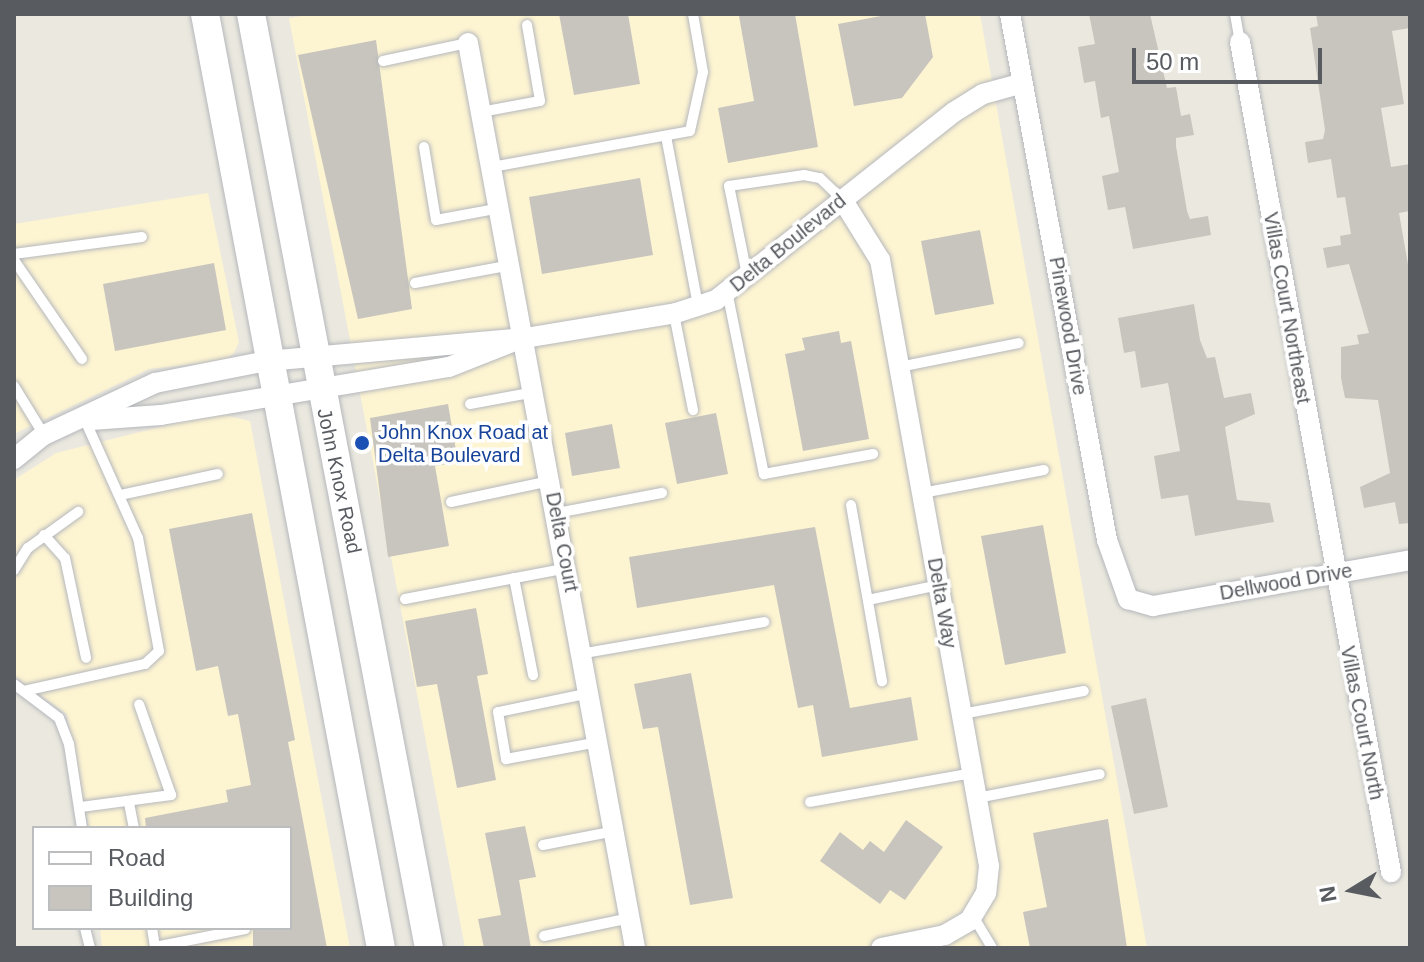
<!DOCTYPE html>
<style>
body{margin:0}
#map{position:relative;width:1424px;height:962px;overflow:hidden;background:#ebe9df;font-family:Helvetica,sans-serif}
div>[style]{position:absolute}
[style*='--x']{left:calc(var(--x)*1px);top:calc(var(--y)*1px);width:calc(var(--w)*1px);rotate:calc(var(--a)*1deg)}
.commercial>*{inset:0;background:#fdf4d2}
.building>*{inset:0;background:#c8c5be}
.roads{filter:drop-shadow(0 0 2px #b5b7bc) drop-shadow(0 0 2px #b5b7bc)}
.service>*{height:10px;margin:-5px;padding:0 5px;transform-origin:5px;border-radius:5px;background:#fff}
.minor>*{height:20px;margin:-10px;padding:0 10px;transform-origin:10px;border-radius:10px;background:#fff}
.secondary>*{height:28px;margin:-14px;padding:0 14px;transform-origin:14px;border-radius:14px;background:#fff}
.dots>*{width:22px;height:22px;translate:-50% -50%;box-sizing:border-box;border:4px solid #fff;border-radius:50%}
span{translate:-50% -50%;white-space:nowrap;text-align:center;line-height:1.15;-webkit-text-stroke:7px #fff;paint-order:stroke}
.street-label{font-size:20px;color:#585b60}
.transit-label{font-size:20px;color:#164399}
.left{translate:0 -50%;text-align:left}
.frame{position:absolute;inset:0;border:16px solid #585b60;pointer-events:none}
.legend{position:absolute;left:32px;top:826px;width:260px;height:104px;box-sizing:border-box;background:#fff;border:2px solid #bcbdbf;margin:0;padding:10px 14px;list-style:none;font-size:24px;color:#585b60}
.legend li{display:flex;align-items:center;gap:16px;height:40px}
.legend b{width:40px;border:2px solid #bcbdbf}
.north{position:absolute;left:1312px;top:850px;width:80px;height:80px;-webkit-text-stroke:6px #fff;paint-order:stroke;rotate:260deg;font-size:22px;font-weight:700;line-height:32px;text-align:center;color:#585b60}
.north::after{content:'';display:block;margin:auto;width:28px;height:36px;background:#585b60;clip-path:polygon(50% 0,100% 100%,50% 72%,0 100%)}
.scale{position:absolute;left:1132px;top:48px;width:190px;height:36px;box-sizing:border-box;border:4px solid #585b60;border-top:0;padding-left:10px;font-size:24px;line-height:28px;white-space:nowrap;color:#585b60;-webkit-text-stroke:6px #fff;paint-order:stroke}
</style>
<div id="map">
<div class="commercial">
<i style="clip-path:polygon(312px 14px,980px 14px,1147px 948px,465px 948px,289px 18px)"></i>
<i style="clip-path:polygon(208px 193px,239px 342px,234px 353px,224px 361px,149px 369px,14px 434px,14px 224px)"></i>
<i style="clip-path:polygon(216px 413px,250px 421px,350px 948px,102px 948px,100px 928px,290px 928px,290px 828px,89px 828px,67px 714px,14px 676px,14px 480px,56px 453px)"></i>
</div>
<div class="building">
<i style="clip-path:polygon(559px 14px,628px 14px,640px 84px,574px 95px)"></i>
<i style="clip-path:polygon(795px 14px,818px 147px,728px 163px,718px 108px,754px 101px,739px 16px)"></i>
<i style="clip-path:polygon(892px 14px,925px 14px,933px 57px,902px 98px,854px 106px,838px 24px)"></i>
<i style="clip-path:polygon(1089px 14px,1150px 14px,1167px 88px,1176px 87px,1181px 116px,1190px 114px,1194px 135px,1176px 138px,1176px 146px,1187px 211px,1190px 219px,1208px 216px,1211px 235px,1133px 249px,1125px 207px,1108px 210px,1102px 176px,1119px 172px,1109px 116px,1101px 118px,1095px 81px,1084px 83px,1078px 47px,1095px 44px)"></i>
<i style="clip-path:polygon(1316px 14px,1410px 14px,1410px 28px,1392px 31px,1404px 104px,1381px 108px,1391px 167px,1410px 164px,1410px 211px,1399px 213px,1410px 276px,1410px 523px,1399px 524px,1395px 502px,1364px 508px,1360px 487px,1390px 473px,1378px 400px,1345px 398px,1341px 378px,1341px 347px,1359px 344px,1357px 335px,1369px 333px,1349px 264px,1327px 268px,1323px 248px,1341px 245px,1340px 236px,1351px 234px,1345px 197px,1337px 198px,1331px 159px,1308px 163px,1305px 142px,1323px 139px,1325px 130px,1310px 28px,1318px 26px)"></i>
<i style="clip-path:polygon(376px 40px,412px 309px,358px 319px,298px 55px)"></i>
<i style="clip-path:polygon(640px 178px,653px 255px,542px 274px,529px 197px)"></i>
<i style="clip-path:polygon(980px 230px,994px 304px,935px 315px,921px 241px)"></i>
<i style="clip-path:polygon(214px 263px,226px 330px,115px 351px,103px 284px)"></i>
<i style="clip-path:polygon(1194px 304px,1200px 340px,1207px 358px,1215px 357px,1224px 398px,1251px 393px,1255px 414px,1225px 427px,1237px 500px,1270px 503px,1274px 522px,1195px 536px,1188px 495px,1161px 499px,1154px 456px,1180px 451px,1168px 383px,1141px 388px,1135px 351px,1124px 353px,1118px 318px)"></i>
<i style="clip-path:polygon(839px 331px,841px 343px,851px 341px,869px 439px,803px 451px,785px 354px,805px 350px,802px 338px)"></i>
<i style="clip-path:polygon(448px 404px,458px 462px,435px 466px,449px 546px,388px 557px,370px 418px)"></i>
<i style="clip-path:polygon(716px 413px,728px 474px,677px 484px,665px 423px)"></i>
<i style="clip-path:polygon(612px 424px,620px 468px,572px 476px,565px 433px)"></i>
<i style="clip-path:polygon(252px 513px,295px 740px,288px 742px,327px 948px,253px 948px,253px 928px,290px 928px,290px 828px,146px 828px,145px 818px,228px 802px,226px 790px,251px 785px,238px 714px,228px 716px,218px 666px,196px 671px,169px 529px)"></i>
<i style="clip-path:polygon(1043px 525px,1066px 653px,1005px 665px,981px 536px)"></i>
<i style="clip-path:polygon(815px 527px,850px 708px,911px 697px,918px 740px,822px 757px,813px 705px,798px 708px,774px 585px,637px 608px,629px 557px)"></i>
<i style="clip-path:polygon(476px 608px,488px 674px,477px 676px,496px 780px,457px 788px,437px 684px,417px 687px,405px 621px)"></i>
<i style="clip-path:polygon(691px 673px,733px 898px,690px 905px,658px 727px,643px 729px,634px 684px)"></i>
<i style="clip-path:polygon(1146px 698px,1168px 807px,1134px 814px,1111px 706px)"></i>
<i style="clip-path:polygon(1108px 819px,1127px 948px,1030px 948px,1023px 912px,1047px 907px,1033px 833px)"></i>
<i style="clip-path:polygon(906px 820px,943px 847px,905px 900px,890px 890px,880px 904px,820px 861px,840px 832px,863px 850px,870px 841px,884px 852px)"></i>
<i style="clip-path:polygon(525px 826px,536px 877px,519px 880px,531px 948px,484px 948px,478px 919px,501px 915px,485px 833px)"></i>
</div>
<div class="roads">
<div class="service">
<i style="--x:1235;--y:14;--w:28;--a:80"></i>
<i style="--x:383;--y:61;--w:87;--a:-12"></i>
<i style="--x:481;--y:112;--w:60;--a:-10.6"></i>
<i style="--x:540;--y:101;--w:77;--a:-99.7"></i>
<i style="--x:666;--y:136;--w:173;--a:79.3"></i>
<i style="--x:424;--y:147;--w:74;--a:80.7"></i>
<i style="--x:436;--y:220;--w:65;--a:-10.6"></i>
<i style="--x:492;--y:167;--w:201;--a:-10.3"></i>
<i style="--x:690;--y:131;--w:60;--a:-77.6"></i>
<i style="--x:703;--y:72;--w:59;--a:-99.8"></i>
<i style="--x:14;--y:254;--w:129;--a:-7.6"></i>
<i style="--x:14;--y:260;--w:120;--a:55.5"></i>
<i style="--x:747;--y:275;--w:91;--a:-101.4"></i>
<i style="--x:729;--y:186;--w:76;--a:-8.3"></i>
<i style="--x:804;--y:175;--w:16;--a:11"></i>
<i style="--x:820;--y:178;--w:30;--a:44"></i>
<i style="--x:415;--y:283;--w:98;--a:-10.6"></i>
<i style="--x:727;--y:291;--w:187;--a:78.6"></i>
<i style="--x:764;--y:474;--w:111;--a:-10.4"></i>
<i style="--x:674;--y:314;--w:98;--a:78.8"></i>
<i style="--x:899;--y:367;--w:122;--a:-11.3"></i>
<i style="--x:14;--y:386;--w:57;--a:58.5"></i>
<i style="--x:470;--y:404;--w:66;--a:-10.5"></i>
<i style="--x:922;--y:493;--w:124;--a:-10.7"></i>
<i style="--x:120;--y:495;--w:100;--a:-12.1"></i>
<i style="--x:451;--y:502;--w:101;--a:-12"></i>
<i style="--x:851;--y:505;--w:179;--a:80"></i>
<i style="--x:557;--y:513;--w:107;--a:-10.8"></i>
<i style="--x:44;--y:535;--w:31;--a:48"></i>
<i style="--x:65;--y:558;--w:102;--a:78.1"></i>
<i style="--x:14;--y:570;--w:26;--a:-58"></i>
<i style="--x:28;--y:548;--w:62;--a:-35.8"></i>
<i style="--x:514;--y:578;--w:99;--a:78.9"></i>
<i style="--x:405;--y:599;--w:165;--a:-10.8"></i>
<i style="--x:868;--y:600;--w:73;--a:-11.9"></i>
<i style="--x:585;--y:653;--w:182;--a:-9.8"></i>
<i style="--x:14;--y:684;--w:56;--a:37.1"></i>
<i style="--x:59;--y:718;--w:28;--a:69"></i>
<i style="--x:69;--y:744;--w:85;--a:81.2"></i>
<i style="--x:24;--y:691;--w:124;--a:-12.6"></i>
<i style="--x:145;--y:664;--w:19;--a:-43"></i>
<i style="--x:159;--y:651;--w:115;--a:-100.5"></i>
<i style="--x:138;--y:538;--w:129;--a:-114.2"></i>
<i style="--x:590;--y:693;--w:94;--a:168.3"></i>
<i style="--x:498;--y:712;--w:48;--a:80.3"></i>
<i style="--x:506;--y:759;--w:95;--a:-10.4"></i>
<i style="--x:962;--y:714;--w:124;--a:-10.7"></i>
<i style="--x:977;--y:798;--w:125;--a:-11"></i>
<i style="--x:810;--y:802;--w:165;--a:-10.1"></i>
<i style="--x:129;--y:803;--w:25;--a:79"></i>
<i style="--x:81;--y:807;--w:91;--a:-7.6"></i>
<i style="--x:171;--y:795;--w:96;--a:-109.4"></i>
<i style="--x:543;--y:845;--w:73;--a:-11"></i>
<i style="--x:973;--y:916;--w:37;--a:59"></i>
<i style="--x:85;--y:928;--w:21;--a:76"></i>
<i style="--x:152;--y:928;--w:20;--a:81"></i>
<i style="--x:544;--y:936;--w:88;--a:-11.8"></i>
<i style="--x:155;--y:947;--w:92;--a:-11.3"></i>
</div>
<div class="minor">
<i style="--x:1010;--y:14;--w:535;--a:79.55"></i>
<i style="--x:1107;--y:540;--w:63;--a:70.4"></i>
<i style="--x:1128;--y:599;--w:26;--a:16"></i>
<i style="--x:1153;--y:606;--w:261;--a:-10.1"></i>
<i style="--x:1240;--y:42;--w:844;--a:79.69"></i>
<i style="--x:468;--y:43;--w:920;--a:79.54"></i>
<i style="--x:842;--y:199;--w:72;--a:58.1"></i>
<i style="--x:880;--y:260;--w:616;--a:79.8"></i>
<i style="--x:989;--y:866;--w:27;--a:96"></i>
<i style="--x:986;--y:893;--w:33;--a:121"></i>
<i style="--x:969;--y:921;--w:28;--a:150"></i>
<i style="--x:945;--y:935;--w:65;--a:168.5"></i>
<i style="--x:91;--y:420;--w:70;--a:-4.1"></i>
<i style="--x:161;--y:415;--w:292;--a:-9.5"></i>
<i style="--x:449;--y:367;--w:66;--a:-21.5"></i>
<i style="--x:14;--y:459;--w:38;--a:-39"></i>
<i style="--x:44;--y:435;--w:123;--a:-25.1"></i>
<i style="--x:155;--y:383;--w:114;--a:-11.1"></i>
<i style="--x:267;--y:361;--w:259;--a:-5.1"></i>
<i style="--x:525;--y:338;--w:153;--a:-9.4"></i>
<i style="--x:676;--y:313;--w:42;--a:-18"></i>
<i style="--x:716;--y:300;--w:303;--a:-38.3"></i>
<i style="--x:954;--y:112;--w:34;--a:-32"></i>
<i style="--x:983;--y:94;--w:41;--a:-15.4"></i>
</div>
<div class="secondary">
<i style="--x:205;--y:14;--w:950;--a:79.33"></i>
<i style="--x:251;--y:14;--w:951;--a:79.21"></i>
</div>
</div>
<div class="dots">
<i style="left:362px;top:443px;background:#1a4fb4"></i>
</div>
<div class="street-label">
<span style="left:788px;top:243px;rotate:-39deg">Delta Boulevard</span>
<span style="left:1287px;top:308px;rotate:80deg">Villas Court Northeast</span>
<span style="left:1068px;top:326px;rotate:80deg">Pinewood Drive</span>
<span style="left:339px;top:481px;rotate:78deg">John Knox Road</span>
<span style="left:562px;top:542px;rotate:79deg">Delta Court</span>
<span style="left:1286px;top:582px;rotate:-10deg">Dellwood Drive</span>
<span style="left:942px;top:603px;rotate:80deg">Delta Way</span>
<span style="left:1362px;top:723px;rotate:79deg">Villas Court North</span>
</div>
<div class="transit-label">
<span class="left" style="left:378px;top:444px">John Knox Road at<br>Delta Boulevard</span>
</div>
<div class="frame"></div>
<ul class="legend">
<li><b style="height:10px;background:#fff"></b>Road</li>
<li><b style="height:22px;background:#c8c5be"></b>Building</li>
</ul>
<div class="north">N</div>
<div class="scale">50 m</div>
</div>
